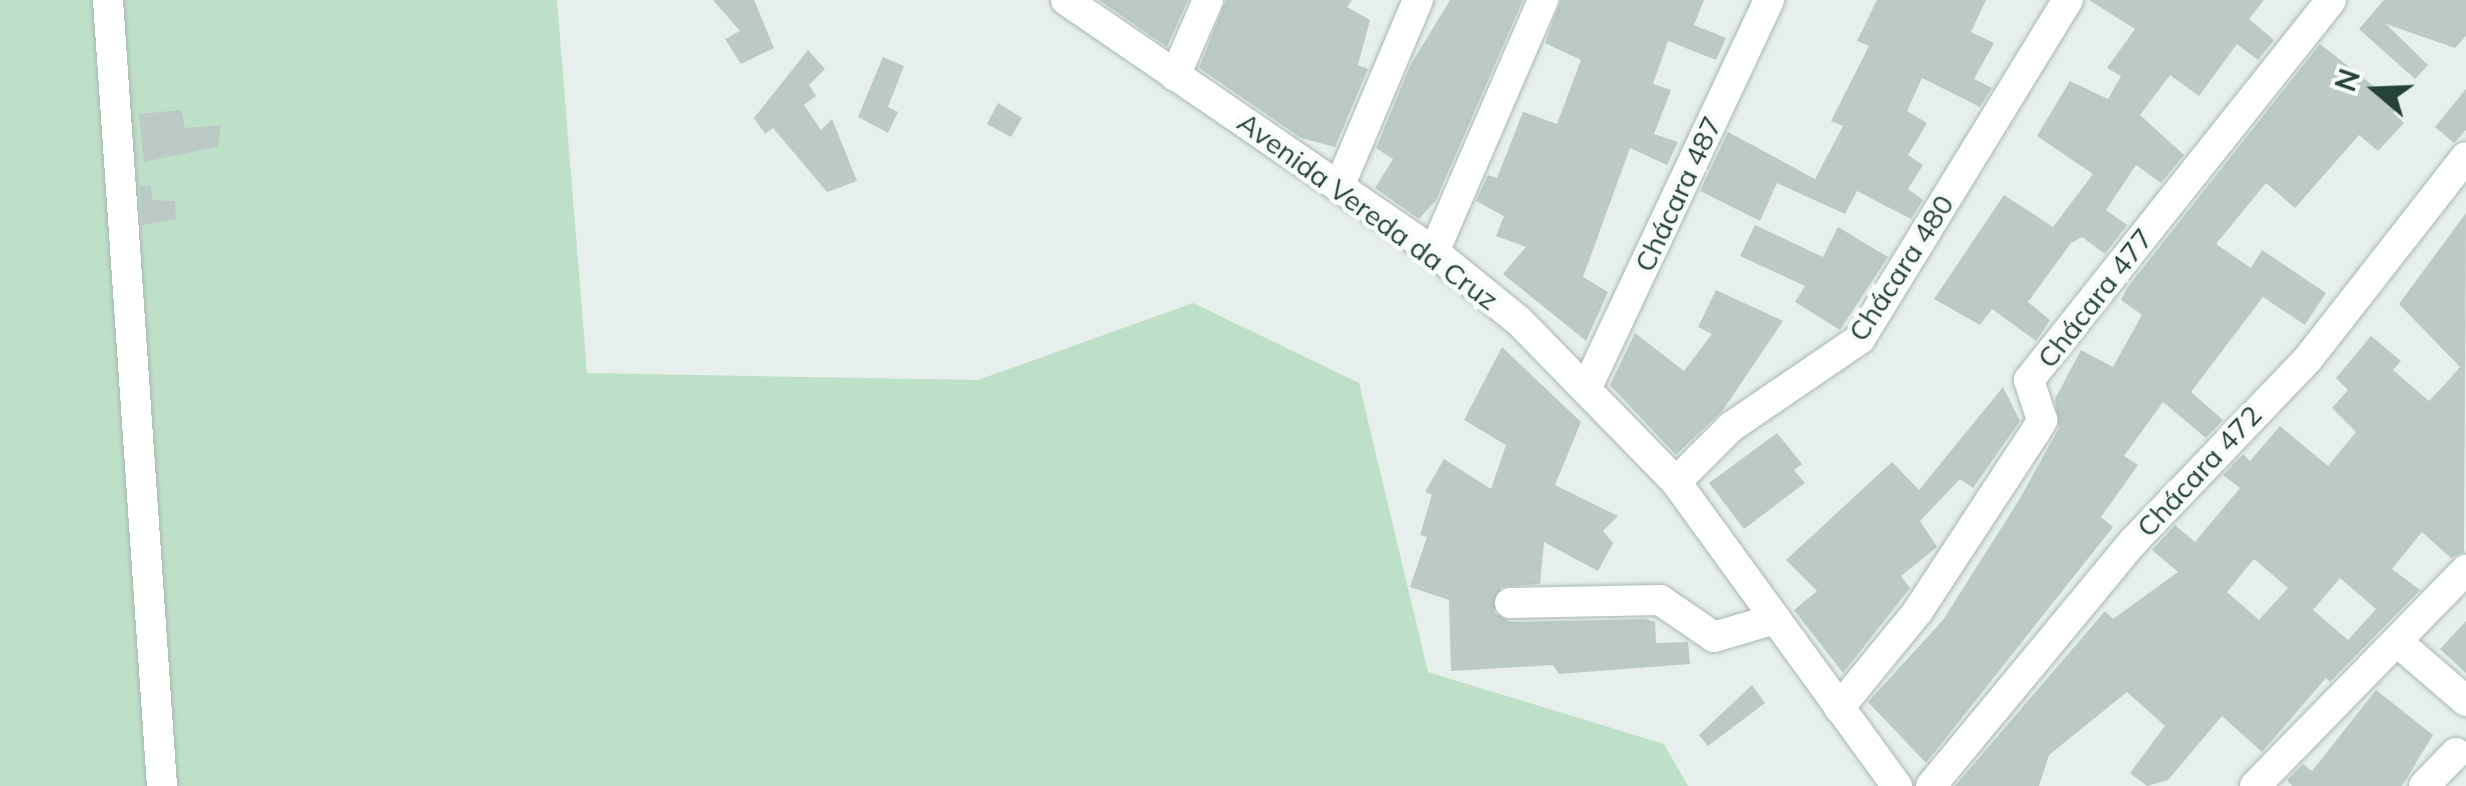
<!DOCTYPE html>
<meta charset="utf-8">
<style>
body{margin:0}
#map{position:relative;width:2466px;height:786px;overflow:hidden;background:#e6efeb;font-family:Mulish,sans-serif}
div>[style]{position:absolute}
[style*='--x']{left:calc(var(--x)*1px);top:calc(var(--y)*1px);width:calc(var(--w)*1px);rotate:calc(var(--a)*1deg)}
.green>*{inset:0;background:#bfe0c8}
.building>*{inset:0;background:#bbcac4}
.roads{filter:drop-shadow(0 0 2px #a8b8b2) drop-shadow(0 0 2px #a8b8b2)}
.minor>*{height:30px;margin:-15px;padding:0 15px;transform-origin:15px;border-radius:15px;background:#fff}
span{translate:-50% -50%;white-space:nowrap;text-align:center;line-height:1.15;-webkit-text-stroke:9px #f7fbf9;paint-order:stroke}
.street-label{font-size:28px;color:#24423a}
.north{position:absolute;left:2326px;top:40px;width:100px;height:100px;-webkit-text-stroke:8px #f7fbf9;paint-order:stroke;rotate:289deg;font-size:28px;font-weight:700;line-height:40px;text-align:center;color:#24423a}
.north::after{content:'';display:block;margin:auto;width:35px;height:45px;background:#24423a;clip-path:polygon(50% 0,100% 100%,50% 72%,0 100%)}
</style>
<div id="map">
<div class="green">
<i style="clip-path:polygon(0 0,557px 0,587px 373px,978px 380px,1193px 303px,1359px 383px,1428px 672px,1664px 744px,1688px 786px,0 786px)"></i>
</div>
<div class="building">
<i style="clip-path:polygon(713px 0,754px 0,774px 48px,741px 64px,725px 39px,740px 31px)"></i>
<i style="clip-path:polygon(1099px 0,1188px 0,1167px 47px)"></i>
<i style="clip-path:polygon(1226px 0,1352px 0,1347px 7px,1370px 20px,1358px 65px,1368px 69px,1335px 147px,1301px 138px,1199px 68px)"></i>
<i style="clip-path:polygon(1450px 0,1523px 0,1436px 200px,1419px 219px,1375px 188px,1393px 159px,1376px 148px,1411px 64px)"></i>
<i style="clip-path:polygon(1561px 0,1704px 0,1694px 25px,1726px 38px,1716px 60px,1668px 41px,1653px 84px,1671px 90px,1654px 134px,1678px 142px,1667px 165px,1630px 148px,1583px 277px,1608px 292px,1586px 341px,1503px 274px,1526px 247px,1496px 236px,1504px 216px,1476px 201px,1488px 175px,1497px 178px,1523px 112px,1557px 124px,1581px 60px,1545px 43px)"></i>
<i style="clip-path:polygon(1877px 0,1986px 0,1971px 32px,1994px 43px,1974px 79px,1992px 88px,1980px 107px,1922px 78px,1907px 111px,1927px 123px,1908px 155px,1923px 165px,1908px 189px,1923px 200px,1911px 219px,1857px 191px,1845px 214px,1777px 183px,1760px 221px,1700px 191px,1728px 132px,1815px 179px,1843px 126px,1831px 121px,1869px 46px,1857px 41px)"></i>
<i style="clip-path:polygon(2089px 0,2264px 0,2249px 19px,2274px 40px,2258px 60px,2237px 44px,2199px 96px,2170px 75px,2140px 115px,2184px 155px,2161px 183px,2136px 165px,2106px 210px,2127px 225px,2105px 254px,2082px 237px,2071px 243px,2028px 302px,2050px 320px,2036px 341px,1992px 309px,1980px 325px,1934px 299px,2004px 195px,2053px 227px,2093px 174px,2037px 136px,2070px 81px,2108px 99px,2121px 76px,2107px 68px,2135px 29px)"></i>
<i style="clip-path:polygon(2384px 0,2466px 0,2466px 36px,2455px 48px,2386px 24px,2428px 65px,2415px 79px,2359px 29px)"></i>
<i style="clip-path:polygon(2320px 44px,2399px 106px,2393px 113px,2404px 123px,2378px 151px,2359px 135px,2295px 208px,2266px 183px,2216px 244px,2251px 268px,2262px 250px,2326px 293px,2305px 325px,2263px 297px,2191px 392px,2223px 420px,2206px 438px,2163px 402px,2124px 456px,2138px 465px,2101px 517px,2113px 527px,1926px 763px,1868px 702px,1943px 620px,2019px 500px,2059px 428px,2055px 399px,2081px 350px,2113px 367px,2142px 315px,2121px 300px,2127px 288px)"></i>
<i style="clip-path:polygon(808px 50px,825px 69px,809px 85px,816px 96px,804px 105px,821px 130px,832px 119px,857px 181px,827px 192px,773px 128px,765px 134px,754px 118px)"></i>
<i style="clip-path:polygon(883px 57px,904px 66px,888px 107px,898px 112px,888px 133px,858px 117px)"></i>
<i style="clip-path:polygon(2466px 89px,2466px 130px,2454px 143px,2435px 127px)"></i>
<i style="clip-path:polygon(998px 103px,1022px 118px,1011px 137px,987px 124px)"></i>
<i style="clip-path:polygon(181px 110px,185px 128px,221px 125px,218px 147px,144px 162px,139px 114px)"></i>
<i style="clip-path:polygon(151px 185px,152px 200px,175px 201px,176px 219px,142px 225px,140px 186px)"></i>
<i style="clip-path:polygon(evenodd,2466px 213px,2464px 552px,2451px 558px,2422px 532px,2392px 569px,2420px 590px,2330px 682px,2326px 678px,2262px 752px,2222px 716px,2168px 780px,2147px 786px,2130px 773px,2165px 726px,2127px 692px,2049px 755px,2039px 786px,1955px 786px,2105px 611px,2113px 619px,2178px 572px,2152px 550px,2175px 525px,2195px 542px,2240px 488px,2223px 475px,2243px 454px,2250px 461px,2280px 426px,2328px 466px,2356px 432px,2332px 408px,2348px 390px,2336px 378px,2371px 336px,2401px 361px,2393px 370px,2429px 401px,2446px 383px,2460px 367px,2399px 304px,2466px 213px,2254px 559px,2288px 588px,2259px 620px,2227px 592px,2254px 559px,2466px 213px,2340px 578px,2376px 609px,2348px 640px,2313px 610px,2340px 578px)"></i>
<i style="clip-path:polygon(1755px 225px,1823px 257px,1838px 227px,1888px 257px,1840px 330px,1795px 302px,1805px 286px,1740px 256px)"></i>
<i style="clip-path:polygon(1716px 290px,1783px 321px,1723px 410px,1676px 455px,1610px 385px,1635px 333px,1684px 371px,1712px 334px,1698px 327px)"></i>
<i style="clip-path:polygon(1502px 347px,1581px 422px,1555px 485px,1618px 516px,1603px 531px,1613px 543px,1598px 571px,1544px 542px,1540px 584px,1501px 587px,1494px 612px,1510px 622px,1645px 619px,1655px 622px,1656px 643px,1688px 642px,1690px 664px,1559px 674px,1553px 665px,1451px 671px,1449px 600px,1410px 587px,1427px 537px,1420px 535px,1432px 495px,1425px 492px,1444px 459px,1491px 489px,1506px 445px,1464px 420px)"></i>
<i style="clip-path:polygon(2003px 387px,2020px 421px,1973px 488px,1960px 479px,1920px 521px,1937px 547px,1901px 576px,1910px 588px,1843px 673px,1794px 610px,1817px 591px,1786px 560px,1892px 462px,1919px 490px)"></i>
<i style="clip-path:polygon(1777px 433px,1802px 464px,1794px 470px,1805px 483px,1744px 529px,1709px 483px)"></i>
<i style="clip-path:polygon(2466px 621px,2466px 673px,2440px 649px)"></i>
<i style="clip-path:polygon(1752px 685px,1765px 703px,1708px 746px,1699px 735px)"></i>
<i style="clip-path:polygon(2376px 690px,2433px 735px,2402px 786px,2292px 786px,2287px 780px,2303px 764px,2312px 771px)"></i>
</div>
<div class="roads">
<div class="minor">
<i style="--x:108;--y:0;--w:788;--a:86.07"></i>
<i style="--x:1066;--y:0;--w:446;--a:34.4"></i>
<i style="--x:1434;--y:252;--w:109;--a:39.1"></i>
<i style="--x:1519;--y:321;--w:225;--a:45.7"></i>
<i style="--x:1676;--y:482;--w:376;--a:54"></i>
<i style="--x:1175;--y:76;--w:83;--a:-66.5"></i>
<i style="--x:1339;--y:187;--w:203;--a:-67.1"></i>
<i style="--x:1434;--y:252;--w:275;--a:-66.6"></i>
<i style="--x:1587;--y:387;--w:428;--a:-64.8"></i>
<i style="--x:1676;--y:482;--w:78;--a:-45"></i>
<i style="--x:1731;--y:427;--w:156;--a:-34.3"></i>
<i style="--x:1860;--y:339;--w:398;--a:-58.5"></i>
<i style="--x:1510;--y:603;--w:150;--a:-1.1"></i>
<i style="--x:1660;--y:600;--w:65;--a:34.4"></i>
<i style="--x:1714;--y:637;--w:64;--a:-16.4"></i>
<i style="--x:2401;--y:645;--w:86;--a:40.7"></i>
<i style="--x:1839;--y:708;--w:125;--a:-50.8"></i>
<i style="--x:1918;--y:611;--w:215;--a:-56.8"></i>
<i style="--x:2036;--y:431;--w:13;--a:-61"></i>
<i style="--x:2042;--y:420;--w:42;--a:-108"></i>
<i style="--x:2029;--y:380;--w:485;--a:-51.5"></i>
<i style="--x:1931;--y:786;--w:318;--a:-50.4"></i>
<i style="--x:2134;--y:541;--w:252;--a:-46.3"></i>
<i style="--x:2308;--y:359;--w:256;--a:-52"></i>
<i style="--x:2255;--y:786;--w:302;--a:-45.7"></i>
<i style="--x:2424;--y:786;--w:46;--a:-45.9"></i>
</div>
</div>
<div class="street-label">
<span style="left:1678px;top:194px;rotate:-65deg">Chácara 487</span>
<span style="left:1368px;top:211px;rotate:36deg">Avenida Vereda da Cruz</span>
<span style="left:1901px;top:268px;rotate:-57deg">Chácara 480</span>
<span style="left:2095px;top:298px;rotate:-52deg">Chácara 477</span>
<span style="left:2199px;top:471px;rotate:-47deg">Chácara 472</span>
</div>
<div class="north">N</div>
</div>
